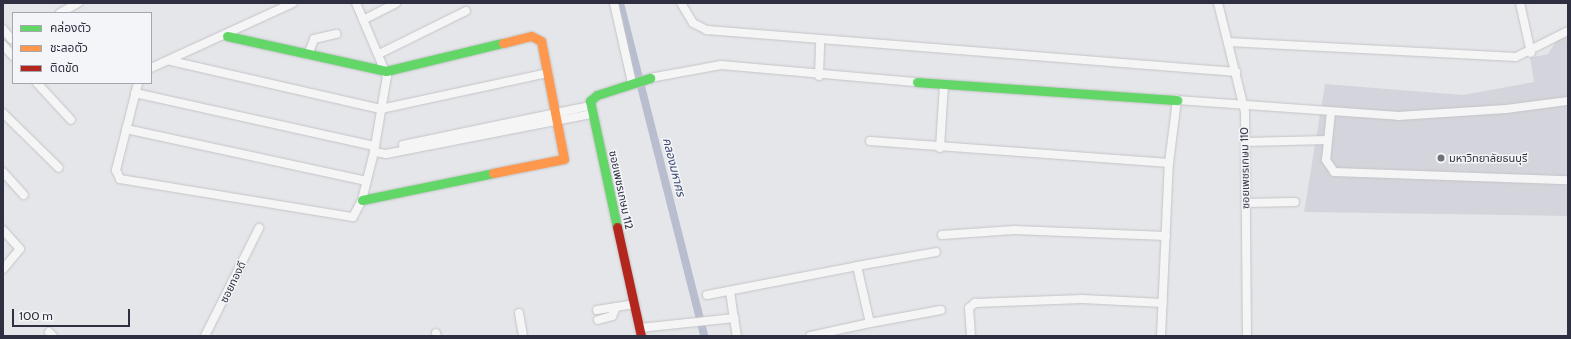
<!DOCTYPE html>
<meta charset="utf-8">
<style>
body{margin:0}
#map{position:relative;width:1571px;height:339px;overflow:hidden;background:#e5e6e9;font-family:Cabin,"Noto Sans Thai",sans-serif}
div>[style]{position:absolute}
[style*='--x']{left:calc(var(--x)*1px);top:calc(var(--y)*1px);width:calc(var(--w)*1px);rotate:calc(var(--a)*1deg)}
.built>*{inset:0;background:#d4d5dc}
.canal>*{height:8px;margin:-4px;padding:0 4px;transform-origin:4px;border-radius:4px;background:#b8bed0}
.roads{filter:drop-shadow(0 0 1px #c3c4c7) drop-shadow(0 0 1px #c3c4c7)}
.street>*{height:8px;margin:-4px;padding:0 4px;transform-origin:4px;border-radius:4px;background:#f5f5f6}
.fast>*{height:9px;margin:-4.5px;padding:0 4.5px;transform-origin:4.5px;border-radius:4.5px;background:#63d668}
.slow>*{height:9px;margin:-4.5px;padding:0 4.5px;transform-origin:4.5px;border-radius:4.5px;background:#ff974d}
.jam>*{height:9px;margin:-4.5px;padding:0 4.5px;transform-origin:4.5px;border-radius:4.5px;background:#b3261e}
.dots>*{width:11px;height:11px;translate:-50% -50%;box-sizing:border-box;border:2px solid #f4f5f8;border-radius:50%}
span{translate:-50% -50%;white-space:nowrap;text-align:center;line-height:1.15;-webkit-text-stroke:3px #f4f5f8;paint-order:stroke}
.poi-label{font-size:11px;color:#2e3041}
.left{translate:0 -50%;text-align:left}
.street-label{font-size:11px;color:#2e3041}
.water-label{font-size:12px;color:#3c4871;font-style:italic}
.frame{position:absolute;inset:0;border:4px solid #2e3041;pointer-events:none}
.legend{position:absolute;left:12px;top:12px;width:140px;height:72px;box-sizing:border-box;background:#f4f5f8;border:1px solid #a5a6af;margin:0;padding:5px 7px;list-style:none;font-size:12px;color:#2e3041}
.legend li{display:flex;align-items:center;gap:8px;height:20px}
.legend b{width:20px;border:1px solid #a5a6af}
.scale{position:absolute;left:12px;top:309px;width:118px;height:18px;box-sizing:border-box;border:2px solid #2e3041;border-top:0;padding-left:5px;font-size:12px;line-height:14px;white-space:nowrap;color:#2e3041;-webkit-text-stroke:3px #f4f5f8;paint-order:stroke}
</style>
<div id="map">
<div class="built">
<i style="clip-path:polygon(1568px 37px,1568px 216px,1304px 212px,1325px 84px,1463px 95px,1534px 82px,1530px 58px,1548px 54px,1558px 38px)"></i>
</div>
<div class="canal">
<i style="--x:620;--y:3;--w:343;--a:75.8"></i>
</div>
<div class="roads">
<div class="street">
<i style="--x:614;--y:3;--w:82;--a:77.3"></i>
<i style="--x:681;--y:3;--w:23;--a:59"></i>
<i style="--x:693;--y:23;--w:16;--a:27"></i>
<i style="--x:707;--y:30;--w:531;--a:4.54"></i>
<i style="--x:1218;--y:3;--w:112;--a:76.1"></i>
<i style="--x:1245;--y:112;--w:224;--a:89.5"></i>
<i style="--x:1520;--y:3;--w:51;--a:77.6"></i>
<i style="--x:60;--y:13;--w:21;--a:-29"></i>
<i style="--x:363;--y:20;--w:37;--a:-27"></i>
<i style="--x:3;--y:29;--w:13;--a:51"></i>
<i style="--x:1228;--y:42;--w:288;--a:3"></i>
<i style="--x:1516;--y:57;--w:58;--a:-26.6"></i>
<i style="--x:3;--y:45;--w:15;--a:48"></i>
<i style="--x:379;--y:54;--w:97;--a:-26.3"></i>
<i style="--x:308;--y:55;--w:17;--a:-69"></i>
<i style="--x:314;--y:39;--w:23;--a:-13"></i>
<i style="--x:171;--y:61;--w:215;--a:12.9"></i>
<i style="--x:381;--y:109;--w:171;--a:-12.2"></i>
<i style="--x:151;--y:68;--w:156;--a:-24.6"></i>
<i style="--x:819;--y:76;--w:37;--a:-88"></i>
<i style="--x:650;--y:78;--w:72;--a:-10.4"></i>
<i style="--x:721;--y:65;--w:197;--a:5"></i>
<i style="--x:37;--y:83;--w:50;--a:47.4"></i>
<i style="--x:138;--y:83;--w:90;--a:104.2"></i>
<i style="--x:116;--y:170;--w:10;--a:66"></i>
<i style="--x:120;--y:179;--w:236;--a:9.3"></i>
<i style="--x:353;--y:217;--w:19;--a:-62"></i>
<i style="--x:362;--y:200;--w:49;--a:-76"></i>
<i style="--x:374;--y:152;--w:77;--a:-80.3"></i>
<i style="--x:387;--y:76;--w:79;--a:-113"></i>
<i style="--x:135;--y:93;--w:246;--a:12.5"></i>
<i style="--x:1331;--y:112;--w:48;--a:95.9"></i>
<i style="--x:1326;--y:160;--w:14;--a:56"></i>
<i style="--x:1334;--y:172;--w:234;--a:2"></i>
<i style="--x:3;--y:113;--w:78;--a:44.5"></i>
<i style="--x:126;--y:129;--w:246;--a:12.2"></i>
<i style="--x:870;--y:141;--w:300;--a:4.2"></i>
<i style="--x:1245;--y:142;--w:83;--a:-1.4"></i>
<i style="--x:403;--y:145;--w:191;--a:-11.8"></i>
<i style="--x:940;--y:148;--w:64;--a:-86.4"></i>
<i style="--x:374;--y:152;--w:12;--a:9"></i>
<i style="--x:386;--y:154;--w:210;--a:-11"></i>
<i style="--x:3;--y:172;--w:31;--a:48"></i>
<i style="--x:1246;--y:203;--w:49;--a:-1.2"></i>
<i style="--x:3;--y:230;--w:25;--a:48"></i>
<i style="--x:20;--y:249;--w:26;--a:130"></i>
<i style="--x:942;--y:235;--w:72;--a:-4"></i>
<i style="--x:1014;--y:230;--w:152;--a:2.3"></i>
<i style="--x:857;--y:266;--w:80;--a:-10"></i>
<i style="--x:730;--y:291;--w:27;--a:82"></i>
<i style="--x:707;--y:295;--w:153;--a:-10.9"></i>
<i style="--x:857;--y:266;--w:58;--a:77.2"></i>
<i style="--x:870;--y:323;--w:61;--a:167.8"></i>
<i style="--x:597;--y:310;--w:36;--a:-9"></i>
<i style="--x:519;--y:313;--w:23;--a:80"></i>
<i style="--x:598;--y:320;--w:15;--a:-16"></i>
<i style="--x:612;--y:316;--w:10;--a:-66"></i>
<i style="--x:870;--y:323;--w:72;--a:-10.4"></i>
<i style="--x:640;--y:328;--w:95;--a:-6.1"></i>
<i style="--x:734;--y:318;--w:18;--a:81"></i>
<i style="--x:49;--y:332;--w:6;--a:45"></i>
<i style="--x:436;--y:333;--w:3;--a:72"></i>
<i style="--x:205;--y:336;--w:121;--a:-63.4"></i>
<i style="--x:971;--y:336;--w:28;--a:-94"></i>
<i style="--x:969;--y:308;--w:8;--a:-40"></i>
<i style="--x:975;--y:303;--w:107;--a:-2.1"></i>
<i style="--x:1082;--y:299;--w:81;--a:2.8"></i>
<i style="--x:1161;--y:336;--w:173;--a:-87.4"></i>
<i style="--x:1169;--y:163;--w:64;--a:-82.8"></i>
<i style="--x:1177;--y:100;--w:222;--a:4.1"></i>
<i style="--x:1398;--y:116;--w:108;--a:-3.7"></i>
<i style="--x:1506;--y:109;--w:63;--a:-7.4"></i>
</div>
<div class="fast">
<i style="--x:227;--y:36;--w:163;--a:12.4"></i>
<i style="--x:386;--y:71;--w:120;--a:-13.5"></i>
<i style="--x:917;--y:82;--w:261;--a:4"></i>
<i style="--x:362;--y:200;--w:134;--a:-11.6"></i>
<i style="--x:617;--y:227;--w:129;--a:-102.1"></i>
<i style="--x:590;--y:101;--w:9;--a:-41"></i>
<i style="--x:597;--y:95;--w:56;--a:-17.8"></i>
</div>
<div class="slow">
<i style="--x:493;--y:173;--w:72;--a:-11.2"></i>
<i style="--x:564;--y:159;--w:120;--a:-101"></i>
<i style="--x:541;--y:41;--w:11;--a:-153"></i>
<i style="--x:531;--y:36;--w:29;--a:166"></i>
</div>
<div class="jam">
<i style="--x:617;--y:227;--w:112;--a:77.6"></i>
</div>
</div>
<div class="dots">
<i style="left:1441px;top:158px;background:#6e707c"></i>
</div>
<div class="poi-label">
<span class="left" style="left:1449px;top:158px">มหาวิทยาลัยธนบุรี</span>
</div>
<div class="street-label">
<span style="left:1245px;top:168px;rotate:-91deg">ซอยเพชรเกษม 110</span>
<span style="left:621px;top:190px;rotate:78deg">ซอยเพชรเกษม 112</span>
<span style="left:233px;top:282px;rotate:-64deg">ซอยทองดี</span>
</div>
<div class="water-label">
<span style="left:674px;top:167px;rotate:76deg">คลองมหาศร</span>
</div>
<div class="frame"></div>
<ul class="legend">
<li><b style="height:5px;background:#63d668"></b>คล่องตัว</li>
<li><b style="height:5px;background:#ff974d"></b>ชะลอตัว</li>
<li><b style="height:5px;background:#b3261e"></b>ติดขัด</li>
</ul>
<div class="scale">100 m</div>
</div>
